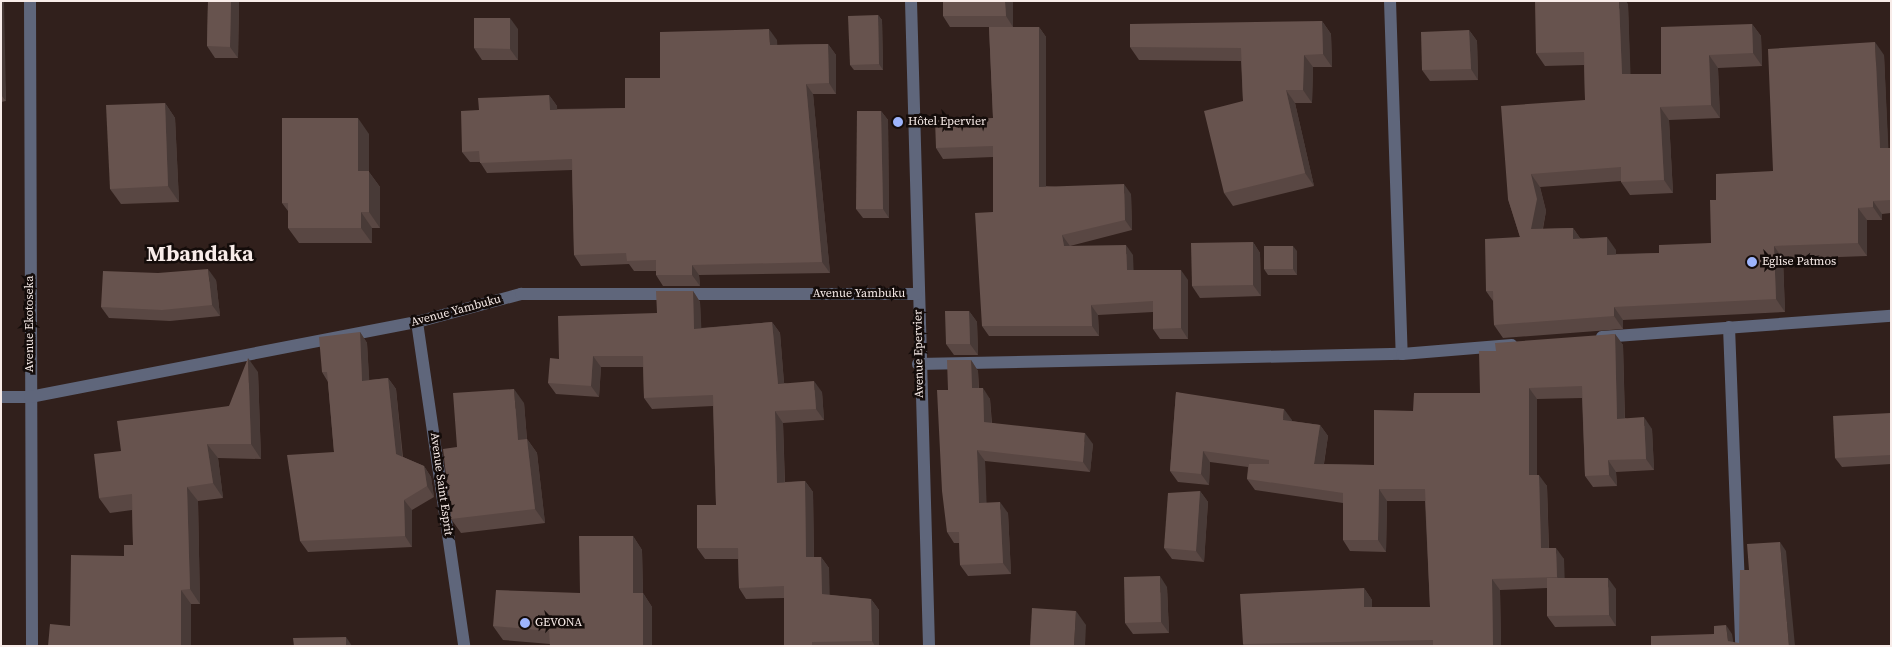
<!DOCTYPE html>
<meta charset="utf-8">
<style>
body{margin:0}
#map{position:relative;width:1892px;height:647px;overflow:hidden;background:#31201c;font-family:"Source Serif 4",serif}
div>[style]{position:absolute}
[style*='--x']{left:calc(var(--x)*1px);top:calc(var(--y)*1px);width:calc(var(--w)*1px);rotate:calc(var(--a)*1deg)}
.minor>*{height:12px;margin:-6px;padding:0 6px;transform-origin:6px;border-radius:6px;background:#5f667b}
.wall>*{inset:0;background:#594743}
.shaded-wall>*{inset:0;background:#483a37}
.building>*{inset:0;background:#67534e}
.dots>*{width:14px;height:14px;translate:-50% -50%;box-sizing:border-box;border:2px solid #140c0a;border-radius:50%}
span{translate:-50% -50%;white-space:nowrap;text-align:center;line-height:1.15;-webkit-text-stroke:5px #140c0a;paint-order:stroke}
.poi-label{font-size:12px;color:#f8ece9}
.left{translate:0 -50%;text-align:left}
.street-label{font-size:12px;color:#f8ece9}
.town-label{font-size:22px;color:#f8ece9;font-weight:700}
.frame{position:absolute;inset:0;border:2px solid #f8ece9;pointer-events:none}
</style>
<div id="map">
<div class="minor">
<i style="--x:30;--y:1;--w:645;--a:89.82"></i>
<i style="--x:911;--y:1;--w:645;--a:88.4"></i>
<i style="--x:1390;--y:1;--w:353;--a:88.1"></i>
<i style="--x:417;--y:322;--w:327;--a:81.7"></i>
<i style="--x:1729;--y:327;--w:319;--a:87.8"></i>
<i style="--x:1602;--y:337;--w:290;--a:-4.2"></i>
<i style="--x:918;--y:364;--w:484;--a:-1.2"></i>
<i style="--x:1402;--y:354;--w:110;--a:-4.7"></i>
<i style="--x:1;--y:397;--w:29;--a:0"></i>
<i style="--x:30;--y:397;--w:394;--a:-11"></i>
<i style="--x:417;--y:322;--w:108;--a:-15.1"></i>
<i style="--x:521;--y:294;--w:396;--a:0"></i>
</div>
<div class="wall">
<i style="clip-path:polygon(1px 1px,6px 101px,1px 102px)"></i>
<i style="clip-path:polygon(208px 1px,239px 1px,238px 58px,215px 58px,207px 46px)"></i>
<i style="clip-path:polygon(1013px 1px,1013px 27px,1039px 27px,1046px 37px,1046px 186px,1131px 194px,1132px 230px,1070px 246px,1133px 255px,1133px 270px,1188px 280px,1188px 339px,1160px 339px,1153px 329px,1153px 312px,1098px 315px,1099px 336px,989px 336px,982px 326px,993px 212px,993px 157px,943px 159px,936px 148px,993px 118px,989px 27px,950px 27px,943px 16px)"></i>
<i style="clip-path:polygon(1628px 4px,1630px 74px,1661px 74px,1752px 24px,1761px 36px,1762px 66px,1718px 68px,1720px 118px,1669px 120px,1673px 193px,1630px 195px,1621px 182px,1621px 181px,1540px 187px,1546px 211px,1543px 229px,1573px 228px,1580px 238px,1616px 250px,1616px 254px,1659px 253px,1711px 243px,1716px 200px,1773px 171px,1884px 55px,1888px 148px,1891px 148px,1891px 213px,1882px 214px,1882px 220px,1867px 220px,1867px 256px,1783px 259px,1785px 312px,1623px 320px,1623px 329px,1503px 338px,1494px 325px,1493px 301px,1486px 291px,1520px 237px,1508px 199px,1585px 100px,1584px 65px,1545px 66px,1536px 53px)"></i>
<i style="clip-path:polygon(878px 15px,882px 20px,883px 70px,854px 70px,850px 65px)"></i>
<i style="clip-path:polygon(1322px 21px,1331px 34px,1332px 67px,1313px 67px,1312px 103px,1295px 103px,1314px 186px,1233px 206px,1224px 193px,1243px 101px,1241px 61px,1139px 60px,1130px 47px)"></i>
<i style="clip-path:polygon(518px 29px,518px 60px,482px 60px,474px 48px)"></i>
<i style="clip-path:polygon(1469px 30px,1477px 41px,1478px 80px,1430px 81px,1422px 70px)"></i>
<i style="clip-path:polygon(777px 40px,777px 45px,828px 44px,836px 55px,836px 94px,813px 94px,830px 273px,699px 275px,700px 286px,663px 286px,656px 275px,656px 271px,634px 271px,629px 264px,581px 266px,574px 255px,572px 170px,487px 173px,480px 162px,470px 162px,462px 152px,479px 110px,549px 95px,557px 106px,557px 109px,625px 108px,660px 78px)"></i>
<i style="clip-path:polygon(165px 103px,175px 118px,179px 202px,121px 204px,110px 189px)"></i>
<i style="clip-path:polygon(881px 111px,888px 120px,889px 218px,863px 218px,856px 209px)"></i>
<i style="clip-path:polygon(369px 134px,369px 172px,380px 187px,380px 228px,372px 228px,372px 243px,299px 243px,288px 228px,288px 211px,282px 203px)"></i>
<i style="clip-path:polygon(1253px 242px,1260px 253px,1261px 296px,1200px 298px,1192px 286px)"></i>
<i style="clip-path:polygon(1297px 251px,1297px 275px,1268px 275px,1264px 269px)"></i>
<i style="clip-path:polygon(216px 280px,220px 316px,170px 321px,109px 318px,101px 307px)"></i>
<i style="clip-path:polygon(693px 291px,700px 302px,701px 328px,772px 322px,780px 333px,784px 383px,822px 392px,824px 420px,783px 423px,785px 482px,805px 481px,813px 492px,814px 557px,821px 557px,829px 568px,829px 595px,871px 599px,879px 610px,879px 646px,784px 646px,784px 598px,746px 599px,739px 588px,738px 559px,705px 559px,697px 548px,716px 505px,713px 406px,652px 409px,644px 398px,643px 367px,601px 367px,599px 397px,556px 394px,548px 383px,559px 359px,657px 313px)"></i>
<i style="clip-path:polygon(969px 311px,977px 322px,978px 355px,954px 355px,946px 344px)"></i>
<i style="clip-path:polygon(360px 332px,367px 343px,369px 380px,388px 378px,396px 389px,403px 457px,424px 466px,431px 477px,434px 497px,412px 510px,412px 547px,308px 552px,300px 541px,334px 452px,328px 382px,322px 372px)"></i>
<i style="clip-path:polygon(1615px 334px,1623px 345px,1625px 418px,1652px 429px,1654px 470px,1616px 472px,1617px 486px,1593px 487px,1585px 476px,1582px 398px,1537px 399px,1537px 475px,1547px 486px,1549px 548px,1564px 559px,1564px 578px,1616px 589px,1616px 626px,1555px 627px,1547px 616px,1547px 588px,1500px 590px,1501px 646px,1244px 646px,1243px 644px,1364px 588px,1372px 600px,1372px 607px,1430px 607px,1425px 501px,1387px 501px,1386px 552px,1350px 551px,1343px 540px,1343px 503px,1255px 490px,1247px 479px,1248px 467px,1210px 462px,1209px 485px,1178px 482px,1170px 471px,1176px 392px,1292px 420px,1292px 421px,1320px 425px,1328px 436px,1324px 464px,1374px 465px,1413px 411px,1480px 393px,1496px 351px)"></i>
<i style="clip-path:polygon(971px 360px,978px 371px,979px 388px,990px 399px,992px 423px,1093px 444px,1090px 472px,985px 461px,986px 503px,1008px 513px,1011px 574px,968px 576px,960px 565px,959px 543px,954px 543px,947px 532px,948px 390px)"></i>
<i style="clip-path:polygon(258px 372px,261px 459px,218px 458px,223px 498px,198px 501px,200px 604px,191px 604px,70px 626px,133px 545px,132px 510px,110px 513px,99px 498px,121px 451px,229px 406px)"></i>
<i style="clip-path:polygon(524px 403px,527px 439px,537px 453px,545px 523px,461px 533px,451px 519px,457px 447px)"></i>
<i style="clip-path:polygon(1891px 413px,1891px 464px,1842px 467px,1835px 458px)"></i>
<i style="clip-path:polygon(1200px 491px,1208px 502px,1204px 562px,1172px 559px,1164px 548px)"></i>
<i style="clip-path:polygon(633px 536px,642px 550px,643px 593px,652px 607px,550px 644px,503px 640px,493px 626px,580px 593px)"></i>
<i style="clip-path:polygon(1167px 587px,1169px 633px,1133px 634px,1125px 623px)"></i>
</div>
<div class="shaded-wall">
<i style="clip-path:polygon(1px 1px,4px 1px,6px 101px,1px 95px)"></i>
<i style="clip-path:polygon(231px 1px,239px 1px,238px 58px,230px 47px)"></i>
<i style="clip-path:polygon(1005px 1px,1013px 1px,1013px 27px,1006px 16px)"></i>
<i style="clip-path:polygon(1619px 1px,1626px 1px,1628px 4px,1631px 87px,1622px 74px)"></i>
<i style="clip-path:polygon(878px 15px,882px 20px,883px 70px,879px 64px)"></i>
<i style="clip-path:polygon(510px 18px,518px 29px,518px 60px,510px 49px)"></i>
<i style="clip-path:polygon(1322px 21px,1331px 34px,1332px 67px,1323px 54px)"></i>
<i style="clip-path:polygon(1752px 24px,1761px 36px,1762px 66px,1753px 53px)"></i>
<i style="clip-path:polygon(1039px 27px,1046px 37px,1046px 197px,1039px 187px)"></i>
<i style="clip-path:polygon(769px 29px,777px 40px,778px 56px,770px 45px)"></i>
<i style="clip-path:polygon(1469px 30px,1477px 41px,1478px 80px,1471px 69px)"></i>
<i style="clip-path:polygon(1875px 42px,1884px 55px,1889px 161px,1880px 148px)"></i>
<i style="clip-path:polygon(828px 44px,836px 55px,836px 94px,829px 83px)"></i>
<i style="clip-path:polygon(1304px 55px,1313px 67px,1312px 103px,1303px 90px)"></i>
<i style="clip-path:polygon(1709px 55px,1718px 68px,1720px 118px,1711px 105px)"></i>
<i style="clip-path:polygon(806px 84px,813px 94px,830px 273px,822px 262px)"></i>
<i style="clip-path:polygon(1286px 90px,1295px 103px,1314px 186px,1305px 173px)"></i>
<i style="clip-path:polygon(549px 95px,557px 106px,558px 120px,550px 110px)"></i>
<i style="clip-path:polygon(165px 103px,175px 118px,179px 202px,168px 186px)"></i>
<i style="clip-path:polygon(1660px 107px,1669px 120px,1673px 193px,1664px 180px)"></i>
<i style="clip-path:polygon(881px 111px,888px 120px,889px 218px,883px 209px)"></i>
<i style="clip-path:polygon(358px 118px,369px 134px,369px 172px,380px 187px,380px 228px,369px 212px,358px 171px)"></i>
<i style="clip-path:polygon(1531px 174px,1540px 187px,1546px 211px,1540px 242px,1531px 229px)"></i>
<i style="clip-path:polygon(1124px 184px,1131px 194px,1132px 230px,1125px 220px)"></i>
<i style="clip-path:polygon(1873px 201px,1882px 214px,1882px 220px,1873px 207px)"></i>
<i style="clip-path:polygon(1858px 208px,1867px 220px,1867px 256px,1858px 243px)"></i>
<i style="clip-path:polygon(361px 212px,372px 228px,372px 243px,361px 228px)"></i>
<i style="clip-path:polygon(1573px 228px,1582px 241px,1573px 239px)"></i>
<i style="clip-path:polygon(1062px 235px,1070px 246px,1064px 246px)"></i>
<i style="clip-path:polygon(1607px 237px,1616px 250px,1616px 268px,1607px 255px)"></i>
<i style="clip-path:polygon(1253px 242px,1260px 253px,1261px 296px,1253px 285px)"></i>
<i style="clip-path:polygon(1126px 245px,1133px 255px,1134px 281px,1127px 270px)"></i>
<i style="clip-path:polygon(1293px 246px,1297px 251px,1297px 275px,1293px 269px)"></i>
<i style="clip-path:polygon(1774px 246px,1783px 259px,1785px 312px,1776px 299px)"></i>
<i style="clip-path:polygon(692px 265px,699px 275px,700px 286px,692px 275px)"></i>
<i style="clip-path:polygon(208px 269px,216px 280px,220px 316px,212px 305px)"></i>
<i style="clip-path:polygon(1181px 270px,1188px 280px,1188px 339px,1181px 328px)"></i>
<i style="clip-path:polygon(693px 291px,700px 302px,702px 340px,694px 329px)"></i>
<i style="clip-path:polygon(1091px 305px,1098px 315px,1099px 336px,1092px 326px)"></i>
<i style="clip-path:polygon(1614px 307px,1623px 320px,1623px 329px,1614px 316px)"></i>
<i style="clip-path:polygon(969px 311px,977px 322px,978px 355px,970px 344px)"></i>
<i style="clip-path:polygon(772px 322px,780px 333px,785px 395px,778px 384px)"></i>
<i style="clip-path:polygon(360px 332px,367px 343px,370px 391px,362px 381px)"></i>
<i style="clip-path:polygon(1615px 334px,1623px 345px,1625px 430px,1617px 419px)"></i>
<i style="clip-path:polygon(593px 356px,601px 367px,599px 397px,591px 386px)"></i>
<i style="clip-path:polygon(248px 358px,258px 372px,261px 459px,251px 444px)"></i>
<i style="clip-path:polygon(971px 360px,978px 371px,979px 399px,972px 388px)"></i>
<i style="clip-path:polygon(388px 378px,396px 389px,403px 465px,396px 454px)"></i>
<i style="clip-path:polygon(814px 381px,822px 392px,824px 420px,816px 409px)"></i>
<i style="clip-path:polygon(983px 388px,990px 399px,992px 433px,984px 422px)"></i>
<i style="clip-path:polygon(1529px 388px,1537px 399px,1537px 486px,1529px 475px)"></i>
<i style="clip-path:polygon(514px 389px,524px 403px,528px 454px,518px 440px)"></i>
<i style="clip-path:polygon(1284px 409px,1292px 420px,1291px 432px,1283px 420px)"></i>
<i style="clip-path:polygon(775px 411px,783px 423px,785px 494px,777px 483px)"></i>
<i style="clip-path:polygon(1644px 417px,1652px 429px,1654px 470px,1646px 459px)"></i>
<i style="clip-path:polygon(1320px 425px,1328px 436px,1322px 475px,1314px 464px)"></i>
<i style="clip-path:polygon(1085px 433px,1093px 444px,1090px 472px,1083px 462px)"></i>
<i style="clip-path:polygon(527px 439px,537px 453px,545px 523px,535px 509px)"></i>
<i style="clip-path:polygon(207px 444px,218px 458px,223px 498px,213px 483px)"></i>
<i style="clip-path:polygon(977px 450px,985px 461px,987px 514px,979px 503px)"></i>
<i style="clip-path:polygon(1203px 451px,1210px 462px,1209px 485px,1201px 474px)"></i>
<i style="clip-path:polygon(1608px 460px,1616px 472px,1617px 486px,1609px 475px)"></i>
<i style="clip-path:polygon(424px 466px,431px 477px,434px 497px,427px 486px)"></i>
<i style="clip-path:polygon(1539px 475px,1547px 486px,1549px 559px,1541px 548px)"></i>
<i style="clip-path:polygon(805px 481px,813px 492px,814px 568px,806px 557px)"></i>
<i style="clip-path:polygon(187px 487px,198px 501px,200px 604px,190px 589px)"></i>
<i style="clip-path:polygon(1379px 489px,1387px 501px,1386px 552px,1378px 540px)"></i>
<i style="clip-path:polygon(1200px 491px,1208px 502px,1204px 562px,1196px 551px)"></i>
<i style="clip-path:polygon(404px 500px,412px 510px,412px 547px,405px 536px)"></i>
<i style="clip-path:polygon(1000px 502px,1008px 513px,1011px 574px,1003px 563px)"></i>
<i style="clip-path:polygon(633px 536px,642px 550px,643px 596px,643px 593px,652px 607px,652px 646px,643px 646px,633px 593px)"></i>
<i style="clip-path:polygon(1780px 542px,1786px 551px,1795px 646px,1789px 646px)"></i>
<i style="clip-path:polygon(1556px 548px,1564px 559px,1565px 588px,1557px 577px)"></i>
<i style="clip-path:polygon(821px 557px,829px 568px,830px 605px,822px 594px)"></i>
<i style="clip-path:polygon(1160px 576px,1167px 587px,1169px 633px,1161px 622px)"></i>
<i style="clip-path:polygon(1608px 578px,1616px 589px,1616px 626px,1609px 615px)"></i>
<i style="clip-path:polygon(1492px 579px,1500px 590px,1501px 646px,1493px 646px)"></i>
<i style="clip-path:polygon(1364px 588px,1372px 600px,1372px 618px,1364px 607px)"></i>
<i style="clip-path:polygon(181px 590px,191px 604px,191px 646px,181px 646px)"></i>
<i style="clip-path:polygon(871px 599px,879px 610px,879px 646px,875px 646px,872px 641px)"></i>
<i style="clip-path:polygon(1076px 611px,1086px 625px,1085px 646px,1074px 646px)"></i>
<i style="clip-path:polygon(1726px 625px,1732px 634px,1734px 646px,1728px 641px)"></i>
<i style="clip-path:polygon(346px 637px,352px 646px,346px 646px)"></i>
</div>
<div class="building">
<i style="clip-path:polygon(208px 1px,231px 1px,230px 47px,207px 46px)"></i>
<i style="clip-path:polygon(943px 1px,1005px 1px,1006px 16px,943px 16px)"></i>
<i style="clip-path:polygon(1535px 1px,1619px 1px,1622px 74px,1661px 74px,1661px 27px,1752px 24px,1753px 53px,1709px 55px,1711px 105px,1660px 107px,1664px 180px,1621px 182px,1621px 167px,1531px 174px,1537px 199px,1531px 229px,1573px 228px,1573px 239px,1607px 237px,1607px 255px,1659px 253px,1659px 245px,1711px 243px,1710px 200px,1716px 200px,1716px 174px,1773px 171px,1768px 49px,1875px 42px,1880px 148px,1891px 148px,1891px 200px,1873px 201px,1873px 207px,1858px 208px,1858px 243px,1774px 246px,1776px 299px,1614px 307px,1614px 316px,1494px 325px,1493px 291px,1486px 291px,1485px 239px,1520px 237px,1508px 199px,1501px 106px,1585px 100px,1584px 52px,1536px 53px)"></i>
<i style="clip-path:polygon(878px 15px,879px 64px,850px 65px,848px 16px)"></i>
<i style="clip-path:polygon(474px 18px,510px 18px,510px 49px,474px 48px)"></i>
<i style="clip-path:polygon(1322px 21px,1323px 54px,1304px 55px,1303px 90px,1286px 90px,1305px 173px,1224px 193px,1204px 111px,1243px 101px,1241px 48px,1130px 47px,1130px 24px)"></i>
<i style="clip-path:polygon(989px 27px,1039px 27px,1039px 187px,1124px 184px,1125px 220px,1062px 235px,1064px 246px,1126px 245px,1127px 270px,1181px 270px,1181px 328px,1153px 329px,1153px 301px,1091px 305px,1092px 326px,982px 326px,975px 213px,993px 212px,993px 146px,936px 148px,935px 120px,993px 118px)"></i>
<i style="clip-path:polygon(769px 29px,770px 45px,828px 44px,829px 83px,806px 84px,822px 262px,692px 265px,692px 275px,656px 275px,656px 260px,627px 261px,626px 253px,574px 255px,572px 159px,480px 163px,479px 151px,462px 152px,461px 111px,479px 110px,478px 98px,549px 95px,550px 110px,625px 108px,625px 78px,660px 78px,660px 32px)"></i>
<i style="clip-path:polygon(1469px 30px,1471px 69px,1422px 70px,1421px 32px)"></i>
<i style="clip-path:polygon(165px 103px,168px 186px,110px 189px,106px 105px)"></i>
<i style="clip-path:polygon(857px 111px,881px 111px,883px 209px,856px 209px)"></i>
<i style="clip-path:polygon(282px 118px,358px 118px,358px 171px,369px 171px,369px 212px,361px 212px,361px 228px,288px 228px,288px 203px,282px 203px)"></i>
<i style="clip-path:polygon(1253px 242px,1253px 285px,1192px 286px,1191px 243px)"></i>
<i style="clip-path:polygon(1264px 246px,1293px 246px,1293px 269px,1264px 269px)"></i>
<i style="clip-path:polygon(208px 269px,212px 305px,162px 310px,101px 307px,103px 271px,158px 273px)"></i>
<i style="clip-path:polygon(656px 291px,693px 291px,694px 329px,772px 322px,778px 384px,814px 381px,816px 409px,775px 411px,777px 483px,805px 481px,806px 557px,821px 557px,822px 594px,871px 599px,872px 641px,812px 642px,812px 646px,784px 646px,784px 586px,739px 588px,738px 548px,697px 548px,697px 505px,716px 505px,713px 395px,644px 398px,643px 356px,593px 356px,591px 386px,548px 383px,550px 358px,559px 359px,558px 316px,657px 313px)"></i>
<i style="clip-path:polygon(945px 311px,969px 311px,970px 344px,946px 344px)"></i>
<i style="clip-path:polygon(360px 332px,362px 381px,388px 378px,396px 454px,424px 466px,427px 486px,404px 500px,405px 536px,300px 541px,287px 455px,334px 452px,327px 372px,322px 372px,319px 337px)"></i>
<i style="clip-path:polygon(1615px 334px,1617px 419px,1644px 417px,1646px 459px,1608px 460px,1609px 475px,1585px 476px,1582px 386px,1529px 388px,1529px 475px,1539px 475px,1541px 548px,1556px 548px,1557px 577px,1492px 579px,1493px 646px,1433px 646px,1433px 640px,1243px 644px,1240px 594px,1364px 588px,1364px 607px,1430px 607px,1425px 489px,1379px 489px,1378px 540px,1343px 540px,1343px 493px,1247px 479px,1249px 464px,1269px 464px,1269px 460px,1203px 451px,1201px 474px,1170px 471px,1176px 392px,1284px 409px,1283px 420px,1320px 425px,1314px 464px,1374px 465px,1374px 410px,1413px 411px,1414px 393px,1480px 393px,1479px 351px,1496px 351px,1495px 343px)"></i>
<i style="clip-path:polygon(248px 358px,251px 444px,207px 444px,213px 483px,187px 487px,190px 589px,181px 590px,181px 646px,48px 646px,50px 624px,70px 626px,71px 555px,124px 556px,124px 545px,133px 545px,132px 494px,99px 498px,94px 454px,121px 451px,117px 421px,229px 406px)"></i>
<i style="clip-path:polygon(947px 360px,971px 360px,972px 388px,983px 388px,984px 422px,1085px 433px,1083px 462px,977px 450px,979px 503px,1000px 502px,1003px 563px,960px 565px,959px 532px,947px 532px,942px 491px,937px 390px,948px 390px)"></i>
<i style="clip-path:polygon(514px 389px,518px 440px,527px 439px,535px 509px,451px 519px,443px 449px,457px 447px,453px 393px)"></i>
<i style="clip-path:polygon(1891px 413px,1891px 455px,1835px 458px,1833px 416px)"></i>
<i style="clip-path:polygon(1200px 491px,1196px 551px,1164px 548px,1168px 493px)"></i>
<i style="clip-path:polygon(579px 536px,633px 536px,633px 593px,643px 593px,643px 646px,550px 646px,549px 631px,493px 626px,496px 590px,580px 593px)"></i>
<i style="clip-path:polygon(1780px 542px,1789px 646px,1651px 646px,1651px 636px,1714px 634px,1714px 626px,1726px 625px,1728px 641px,1739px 643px,1740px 570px,1749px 570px,1747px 544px)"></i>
<i style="clip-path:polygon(1160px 576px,1161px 622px,1125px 623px,1124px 577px)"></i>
<i style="clip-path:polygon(1547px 578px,1608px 578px,1609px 615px,1547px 616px)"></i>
<i style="clip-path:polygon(1032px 608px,1076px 611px,1074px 646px,1030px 646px)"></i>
<i style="clip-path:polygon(346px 637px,346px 646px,294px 646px,293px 638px)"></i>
</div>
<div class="dots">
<i style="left:898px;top:122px;background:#9db4fd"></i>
<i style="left:1752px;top:262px;background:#9db4fd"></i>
<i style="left:525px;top:623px;background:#9db4fd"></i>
</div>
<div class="poi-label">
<span class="left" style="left:908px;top:122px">Hôtel Epervier</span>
<span class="left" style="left:1762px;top:262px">Eglise Patmos</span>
<span class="left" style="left:535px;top:623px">GEVONA</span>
</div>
<div class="street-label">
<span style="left:859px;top:294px">Avenue Yambuku</span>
<span style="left:456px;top:311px;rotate:-15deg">Avenue Yambuku</span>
<span style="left:30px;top:324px;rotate:-90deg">Avenue Ekotoseka</span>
<span style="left:919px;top:354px;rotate:-91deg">Avenue Epervier</span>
<span style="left:441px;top:484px;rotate:82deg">Avenue Saint Esprit</span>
</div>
<div class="town-label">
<span style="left:200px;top:254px">Mbandaka</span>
</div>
<div class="frame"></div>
</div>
